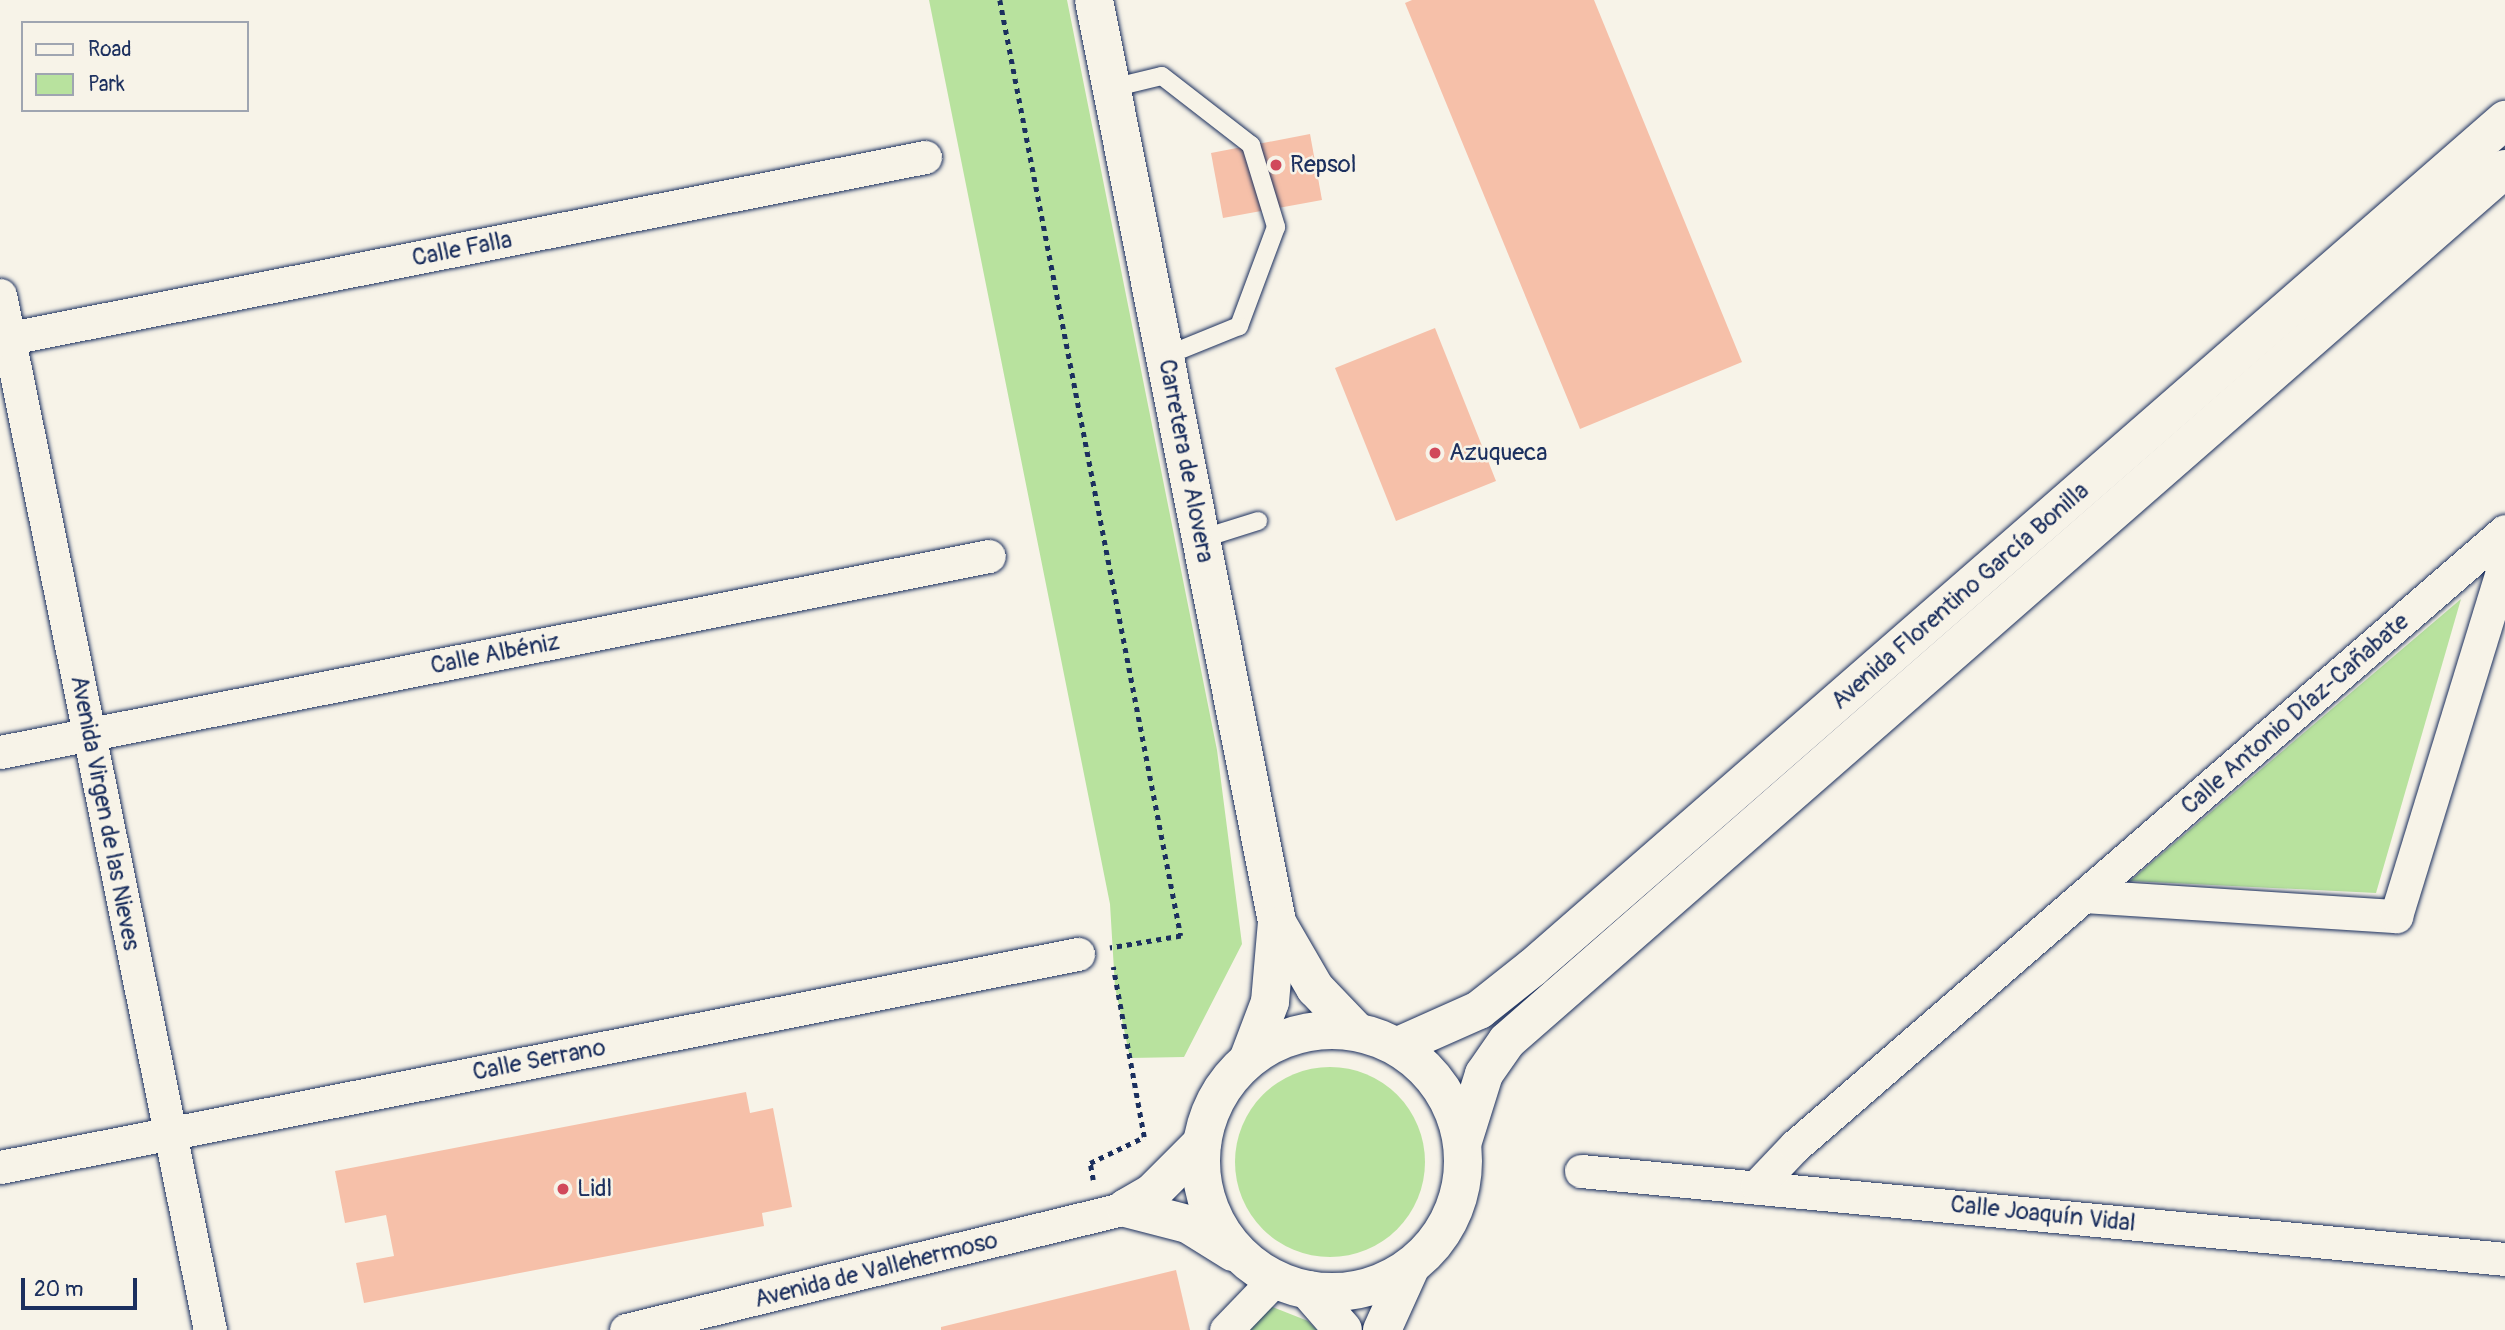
<!DOCTYPE html>
<meta charset="utf-8">
<style>
body{margin:0}
#map{position:relative;width:2505px;height:1330px;overflow:hidden;background:#f7f3e8;font-family:Pangolin,sans-serif}
div>[style]{position:absolute}
[style*='--x']{left:calc(var(--x)*1px);top:calc(var(--y)*1px);width:calc(var(--w)*1px);rotate:calc(var(--a)*1deg)}
.green>*{inset:0;background:#b8e29e}
.round{border-radius:50%}
.building>*{inset:0;background:#f6c0a9}
.path>*{height:4.5px;margin-top:-2.25px;transform-origin:0;background:repeating-linear-gradient(90deg,#1b2f5e 0 5px,transparent 0 10px)}
.roads{filter:drop-shadow(0 0 2px #1b2f5e) drop-shadow(0 0 2px #1b2f5e)}
.lane>*{height:18px;margin:-9px;padding:0 9px;transform-origin:9px;border-radius:9px;background:#f7f3e8}
.street>*{height:33px;margin:-16.5px;padding:0 16.5px;transform-origin:16.5px;border-radius:16.5px;background:#f7f3e8}
.secondary>*{height:38px;margin:-19px;padding:0 19px;transform-origin:19px;border-radius:19px;background:#f7f3e8}
.secondary>.ring{margin:-19px;padding:0;box-sizing:content-box;background:none;border:38px solid #f7f3e8;border-radius:50%}
.dots>*{width:19px;height:19px;translate:-50% -50%;box-sizing:border-box;border:4px solid #f7f3e8;border-radius:50%}
span{translate:-50% -50%;white-space:nowrap;text-align:center;line-height:1.15;-webkit-text-stroke:5px #f7f3e8;paint-order:stroke}
.poi-label{font-size:24px;color:#1b2f5e}
.left{translate:0 -50%;text-align:left}
.street-label{font-size:24px;color:#1b2f5e}
.legend{position:absolute;left:21px;top:21px;width:228px;height:91px;box-sizing:border-box;background:#f7f3e8;border:2px solid #9fa5b1;margin:0;padding:9px 12px;list-style:none;font-size:21px;color:#1b2f5e}
.legend li{display:flex;align-items:center;gap:14px;height:35px}
.legend b{width:35px;border:2px solid #9fa5b1}
.scale{position:absolute;left:21px;top:1278px;width:116px;height:32px;box-sizing:border-box;border:4px solid #1b2f5e;border-top:0;padding-left:9px;font-size:21px;line-height:24px;white-space:nowrap;color:#1b2f5e;-webkit-text-stroke:5px #f7f3e8;paint-order:stroke}
</style>
<div id="map">
<div class="green">
<i style="clip-path:polygon(929px 0,1067px 0,1217px 750px,1242px 944px,1184px 1057px,1130px 1058px,1115px 987px,1110px 904px)"></i>
<i style="clip-path:polygon(2461px 599px,2376px 893px,2130px 881px)"></i>
<i class="round" style="left:1235px;top:1067px;width:190px;height:190px"></i>
<i style="clip-path:polygon(1250px 1298px,1308px 1321px,1317px 1330px,1230px 1330px)"></i>
</div>
<div class="building">
<i style="clip-path:polygon(1412px 0,1594px 0,1742px 362px,1580px 429px,1405px 3px)"></i>
<i style="clip-path:polygon(1310px 134px,1322px 200px,1223px 218px,1211px 153px)"></i>
<i style="clip-path:polygon(1435px 328px,1496px 481px,1396px 521px,1335px 368px)"></i>
<i style="clip-path:polygon(746px 1092px,750px 1113px,773px 1108px,792px 1207px,762px 1213px,764px 1226px,364px 1303px,356px 1263px,394px 1256px,386px 1215px,345px 1223px,335px 1171px)"></i>
<i style="clip-path:polygon(1176px 1270px,1190px 1330px,941px 1330px,941px 1327px)"></i>
</div>
<div class="path">
<i style="--x:1000;--y:0;--w:953;--a:79.06"></i>
<i style="--x:1181;--y:936;--w:72;--a:170.4"></i>
<i style="--x:1093;--y:1180;--w:17;--a:-100"></i>
<i style="--x:1090;--y:1163;--w:60;--a:-25.7"></i>
<i style="--x:1144;--y:1137;--w:173;--a:-100.3"></i>
</div>
<div class="roads">
<div class="lane">
<i style="--x:1112;--y:88;--w:51;--a:-13.5"></i>
<i style="--x:1162;--y:76;--w:113;--a:37.8"></i>
<i style="--x:1251;--y:145;--w:86;--a:73"></i>
<i style="--x:1276;--y:227;--w:106;--a:110.5"></i>
<i style="--x:1239;--y:326;--w:80;--a:157.9"></i>
<i style="--x:1201;--y:539;--w:60;--a:-17.5"></i>
</div>
<div class="street">
<i style="--x:0;--y:295;--w:1056;--a:78.53"></i>
<i style="--x:0;--y:340;--w:943;--a:-11.19"></i>
<i style="--x:0;--y:752;--w:1008;--a:-11.21"></i>
<i style="--x:2085;--y:896;--w:312;--a:3.7"></i>
<i style="--x:2396;--y:916;--w:371;--a:-72.9"></i>
<i style="--x:0;--y:1167;--w:1099;--a:-11.18"></i>
<i style="--x:1581;--y:1171;--w:928;--a:5.44"></i>
<i style="--x:1757;--y:1186;--w:55;--a:-46.5"></i>
<i style="--x:1795;--y:1146;--w:939;--a:-40.9"></i>
<i style="--x:626;--y:1330;--w:515;--a:-13.71"></i>
<i style="--x:1226;--y:1330;--w:71;--a:-46.1"></i>
</div>
<div class="secondary">
<i style="--x:1094;--y:0;--w:940;--a:78.77"></i>
<i style="--x:1277;--y:922;--w:80;--a:95"></i>
<i style="--x:1270;--y:1002;--w:62;--a:110.8"></i>
<i style="--x:1279;--y:926;--w:72;--a:59.9"></i>
<i style="--x:1315;--y:988;--w:59;--a:46.4"></i>
<i class="ring" style="left:1201px;top:1030px;width:224px;height:224px"></i>
<i style="--x:1398;--y:1046;--w:89;--a:-24"></i>
<i style="--x:1479;--y:1010;--w:68;--a:-38.4"></i>
<i style="--x:1532;--y:968;--w:1291;--a:-41.07"></i>
<i style="--x:1463;--y:1141;--w:70;--a:-72.6"></i>
<i style="--x:1484;--y:1074;--w:40;--a:-55.1"></i>
<i style="--x:1507;--y:1041;--w:1325;--a:-41.15"></i>
<i style="--x:1126;--y:1208;--w:64;--a:14.5"></i>
<i style="--x:1188;--y:1224;--w:53;--a:31.9"></i>
<i style="--x:1126;--y:1208;--w:30;--a:-30"></i>
<i style="--x:1152;--y:1193;--w:71;--a:-45"></i>
<i style="--x:1308;--y:1290;--w:53;--a:48.8"></i>
<i style="--x:1382;--y:1330;--w:70;--a:-65.6"></i>
</div>
</div>
<div class="dots">
<i style="left:1276px;top:165px;background:#d1495b"></i>
<i style="left:1435px;top:453px;background:#d1495b"></i>
<i style="left:563px;top:1189px;background:#d1495b"></i>
</div>
<div class="poi-label">
<span class="left" style="left:1290px;top:165px">Repsol</span>
<span class="left" style="left:1449px;top:453px">Azuqueca</span>
<span class="left" style="left:577px;top:1189px">Lidl</span>
</div>
<div class="street-label">
<span style="left:462px;top:249px;rotate:-11deg">Calle Falla</span>
<span style="left:1186px;top:461px;rotate:79deg">Carretera de Alovera</span>
<span style="left:1960px;top:596px;rotate:-41deg">Avenida Florentino García Bonilla</span>
<span style="left:495px;top:654px;rotate:-11deg">Calle Albéniz</span>
<span style="left:2295px;top:714px;rotate:-41deg">Calle Antonio Díaz-Cañabate</span>
<span style="left:105px;top:813px;rotate:79deg">Avenida Virgen de las Nieves</span>
<span style="left:539px;top:1060px;rotate:-11deg">Calle Serrano</span>
<span style="left:2043px;top:1214px;rotate:6deg">Calle Joaquín Vidal</span>
<span style="left:876px;top:1270px;rotate:-14deg">Avenida de Vallehermoso</span>
</div>
<ul class="legend">
<li><b style="height:9px;background:#f7f3e8"></b>Road</li>
<li><b style="height:19px;background:#b8e29e"></b>Park</li>
</ul>
<div class="scale">20 m</div>
</div>
